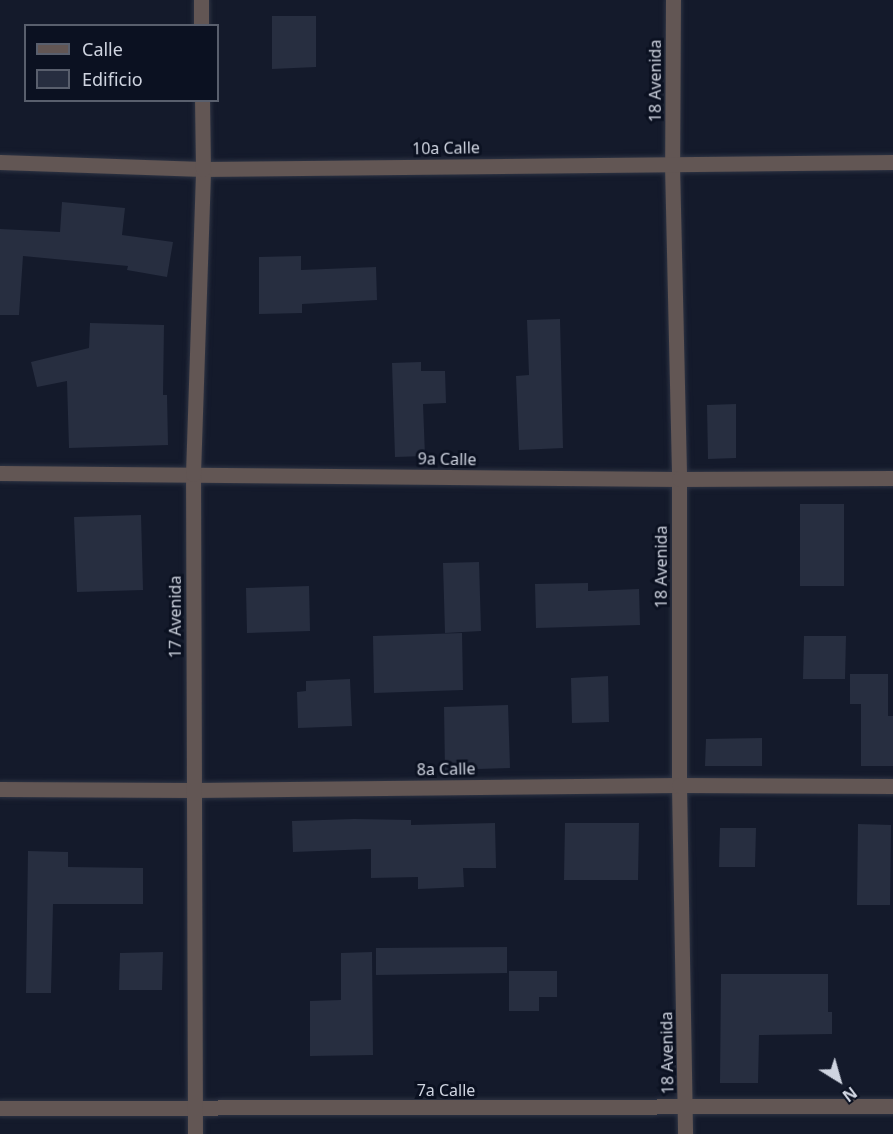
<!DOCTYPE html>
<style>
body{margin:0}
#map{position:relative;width:893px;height:1134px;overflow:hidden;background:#141a2b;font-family:"Noto Sans",sans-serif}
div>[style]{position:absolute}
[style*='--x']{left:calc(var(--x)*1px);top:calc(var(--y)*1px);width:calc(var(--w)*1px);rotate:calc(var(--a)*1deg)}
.building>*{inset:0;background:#272e40}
.roads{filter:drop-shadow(0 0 2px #2e3444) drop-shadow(0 0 2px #2e3444)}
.street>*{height:15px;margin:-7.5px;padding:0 7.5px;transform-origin:7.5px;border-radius:7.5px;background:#625654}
span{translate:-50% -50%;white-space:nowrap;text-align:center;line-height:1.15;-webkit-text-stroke:6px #0b1121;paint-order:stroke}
.street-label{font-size:16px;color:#cfd4e0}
.legend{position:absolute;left:24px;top:24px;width:195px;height:78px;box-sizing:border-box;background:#0b1121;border:2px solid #595f6d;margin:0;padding:8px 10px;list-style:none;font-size:18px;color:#cfd4e0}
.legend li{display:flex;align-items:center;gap:12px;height:30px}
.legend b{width:30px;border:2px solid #595f6d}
.north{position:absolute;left:809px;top:1050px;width:60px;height:60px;-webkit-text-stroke:4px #0b1121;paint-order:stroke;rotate:143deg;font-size:16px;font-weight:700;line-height:24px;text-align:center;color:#cfd4e0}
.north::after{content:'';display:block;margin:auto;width:21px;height:27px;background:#cfd4e0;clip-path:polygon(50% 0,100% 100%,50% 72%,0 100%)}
</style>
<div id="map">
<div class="building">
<i style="clip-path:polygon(272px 16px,316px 16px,316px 67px,272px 69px)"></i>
<i style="clip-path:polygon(62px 202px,125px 208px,122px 235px,173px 242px,167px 277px,127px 270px,128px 266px,23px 256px,19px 315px,0 315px,0 229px,60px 232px)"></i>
<i style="clip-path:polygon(301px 256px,301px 270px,376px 267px,377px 300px,302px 304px,302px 313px,259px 314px,259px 257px)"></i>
<i style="clip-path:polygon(560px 319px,563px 448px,519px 450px,516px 376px,529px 375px,527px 320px)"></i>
<i style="clip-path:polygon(90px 323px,164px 325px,163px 395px,167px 395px,168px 445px,69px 448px,67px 381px,37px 387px,31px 362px,89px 348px)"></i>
<i style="clip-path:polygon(421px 362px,421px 371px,445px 371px,446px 403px,423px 404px,425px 456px,395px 457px,392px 363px)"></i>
<i style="clip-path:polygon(736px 404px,736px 458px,708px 459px,707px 405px)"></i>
<i style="clip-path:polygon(800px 504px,844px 504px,844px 586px,800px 586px)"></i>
<i style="clip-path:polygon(141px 515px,143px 590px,77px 592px,74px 517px)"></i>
<i style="clip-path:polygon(479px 562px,481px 631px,445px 633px,443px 563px)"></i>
<i style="clip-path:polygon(588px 583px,588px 591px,639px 589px,640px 625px,536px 628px,535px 584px)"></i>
<i style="clip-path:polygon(309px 586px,310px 631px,247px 633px,246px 588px)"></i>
<i style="clip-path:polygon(462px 633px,463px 690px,374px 693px,373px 636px)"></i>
<i style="clip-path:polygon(804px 636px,846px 636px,845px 679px,803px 679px)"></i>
<i style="clip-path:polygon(850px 674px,888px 674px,888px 716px,893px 716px,893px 766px,861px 766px,861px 704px,850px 704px)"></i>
<i style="clip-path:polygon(608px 676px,609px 722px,572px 723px,571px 678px)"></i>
<i style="clip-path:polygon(350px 679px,352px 726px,298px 728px,297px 692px,306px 691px,306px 681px)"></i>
<i style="clip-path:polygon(508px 705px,510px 768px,445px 770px,444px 707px)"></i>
<i style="clip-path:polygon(762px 738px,762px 766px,705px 766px,706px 739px)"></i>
<i style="clip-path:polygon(354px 819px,411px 820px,411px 825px,495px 823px,496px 868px,463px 868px,464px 887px,418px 889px,418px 877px,371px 878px,371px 849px,293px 852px,292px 821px)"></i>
<i style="clip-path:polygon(565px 823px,639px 823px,638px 880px,564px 880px)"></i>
<i style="clip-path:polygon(858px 824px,891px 825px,890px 905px,857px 905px)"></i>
<i style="clip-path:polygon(720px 828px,756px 828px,755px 867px,719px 867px)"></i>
<i style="clip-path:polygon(28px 851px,68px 852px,68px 867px,143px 868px,143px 904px,53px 904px,51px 993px,26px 993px)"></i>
<i style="clip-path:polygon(507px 947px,507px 973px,376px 975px,376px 948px)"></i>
<i style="clip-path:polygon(163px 952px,162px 990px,119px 990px,120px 953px)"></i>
<i style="clip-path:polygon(372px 952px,373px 1055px,310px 1056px,310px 1001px,341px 1000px,341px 953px)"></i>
<i style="clip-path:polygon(509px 971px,557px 971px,557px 997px,539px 997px,539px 1011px,509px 1011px)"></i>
<i style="clip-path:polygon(721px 974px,828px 974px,828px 1012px,832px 1012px,832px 1034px,759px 1035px,758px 1083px,720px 1083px)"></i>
</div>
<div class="roads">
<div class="street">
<i style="--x:201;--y:0;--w:26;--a:90"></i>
<i style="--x:673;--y:0;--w:164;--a:90.3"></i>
<i style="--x:672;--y:164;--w:315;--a:88.7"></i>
<i style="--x:679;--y:479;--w:306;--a:90"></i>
<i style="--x:679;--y:785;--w:349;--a:89"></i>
<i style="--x:0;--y:162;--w:203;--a:2"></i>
<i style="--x:203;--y:169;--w:690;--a:-0.58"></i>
<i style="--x:0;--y:473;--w:679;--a:0.51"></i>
<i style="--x:679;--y:479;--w:214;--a:-0.3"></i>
<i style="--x:0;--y:789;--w:193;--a:0.3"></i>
<i style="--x:193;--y:790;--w:486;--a:-0.6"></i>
<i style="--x:679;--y:785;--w:214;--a:0.3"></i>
<i style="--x:0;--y:1108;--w:893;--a:-0.13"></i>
<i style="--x:195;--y:1134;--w:660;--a:-90.17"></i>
<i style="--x:193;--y:474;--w:305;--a:-88.1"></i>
<i style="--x:203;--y:169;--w:69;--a:-90.8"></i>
</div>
</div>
<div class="street-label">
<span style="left:655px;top:81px;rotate:-90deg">18 Avenida</span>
<span style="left:446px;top:148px;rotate:-1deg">10a Calle</span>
<span style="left:447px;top:459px;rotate:1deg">9a Calle</span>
<span style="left:661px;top:567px;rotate:-90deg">18 Avenida</span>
<span style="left:175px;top:617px;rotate:-90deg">17 Avenida</span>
<span style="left:446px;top:769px;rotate:-1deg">8a Calle</span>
<span style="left:667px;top:1053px;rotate:-91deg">18 Avenida</span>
<span style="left:446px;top:1090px">7a Calle</span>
</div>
<ul class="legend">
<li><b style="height:8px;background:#625654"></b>Calle</li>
<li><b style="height:16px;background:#272e40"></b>Edificio</li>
</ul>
<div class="north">N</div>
</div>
